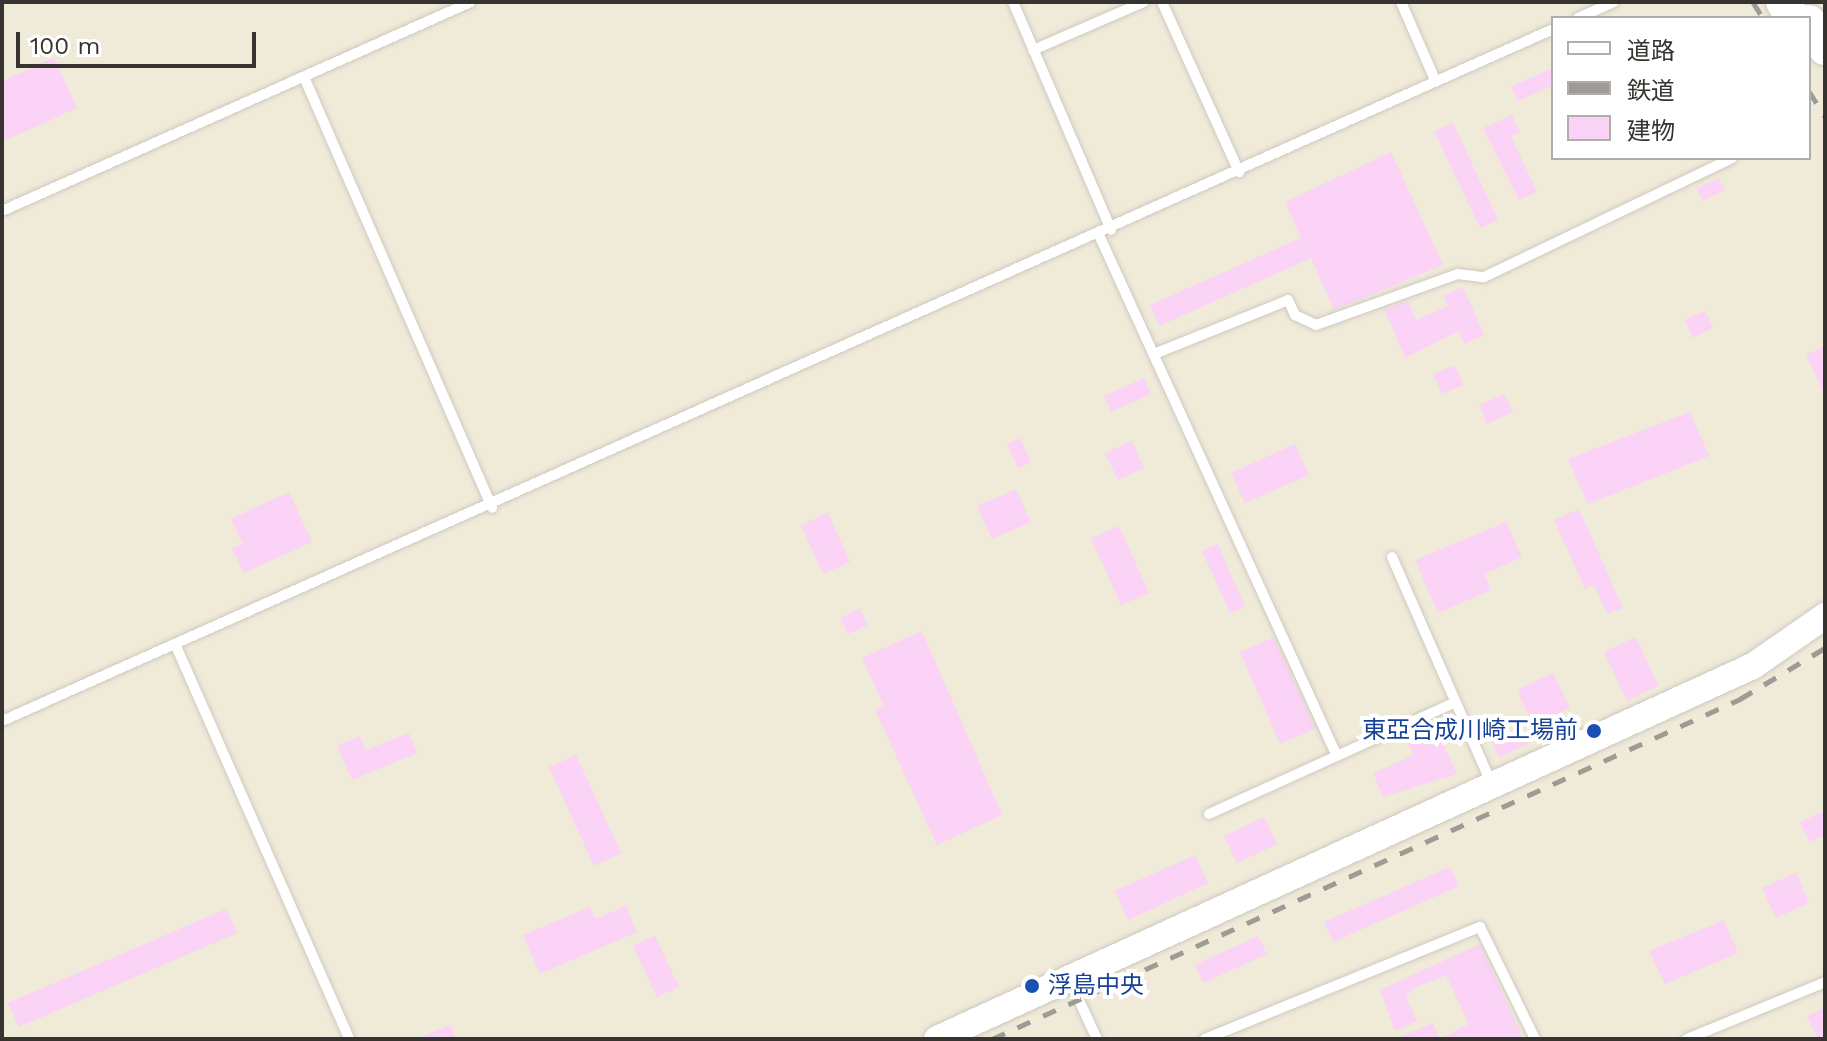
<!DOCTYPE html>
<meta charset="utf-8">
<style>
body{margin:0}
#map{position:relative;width:1827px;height:1041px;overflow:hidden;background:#f9f6eb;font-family:"Work Sans","Noto Sans JP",sans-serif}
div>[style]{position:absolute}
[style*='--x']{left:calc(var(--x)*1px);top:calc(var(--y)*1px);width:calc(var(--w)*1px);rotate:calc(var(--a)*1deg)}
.built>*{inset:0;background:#f0ead9}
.building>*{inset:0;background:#fad3f7}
.roads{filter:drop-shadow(0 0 2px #cdcac0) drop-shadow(0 0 2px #cdcac0)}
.lane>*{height:10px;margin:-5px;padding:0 5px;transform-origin:5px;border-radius:5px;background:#fff}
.secondary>*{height:26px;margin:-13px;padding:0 13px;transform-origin:13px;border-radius:13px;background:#fff}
.highway>*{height:34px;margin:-17px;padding:0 17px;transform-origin:17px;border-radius:17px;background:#fff}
.rail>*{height:5px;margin-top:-2.5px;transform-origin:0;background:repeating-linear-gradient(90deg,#9d9b93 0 14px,transparent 0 28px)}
.dots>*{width:22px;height:22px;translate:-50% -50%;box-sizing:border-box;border:4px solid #fff;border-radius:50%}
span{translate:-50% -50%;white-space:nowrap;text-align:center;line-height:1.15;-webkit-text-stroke:8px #fff;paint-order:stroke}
.transit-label{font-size:24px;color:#164399}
.right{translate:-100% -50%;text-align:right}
.left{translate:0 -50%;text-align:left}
.frame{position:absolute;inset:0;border:4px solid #363430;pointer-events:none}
.legend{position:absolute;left:1551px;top:16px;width:260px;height:144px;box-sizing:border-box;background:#fff;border:2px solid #afaeac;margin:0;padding:10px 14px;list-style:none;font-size:24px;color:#363430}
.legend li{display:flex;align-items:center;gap:16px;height:40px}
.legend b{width:40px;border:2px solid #afaeac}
.scale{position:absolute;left:16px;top:32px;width:240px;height:36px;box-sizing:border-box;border:4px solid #363430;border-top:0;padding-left:10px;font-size:24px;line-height:28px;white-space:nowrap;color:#363430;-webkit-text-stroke:6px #fff;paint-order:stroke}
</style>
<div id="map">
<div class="built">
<i style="clip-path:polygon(evenodd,2px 2px,1825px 2px,1825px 1039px,2px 1039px,2px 2px,1553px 18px,1809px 18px,1809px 158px,1553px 158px,1553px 18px)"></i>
</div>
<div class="building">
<i style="clip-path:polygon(54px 58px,77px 108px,2px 142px,2px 81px)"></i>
<i style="clip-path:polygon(1553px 68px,1553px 85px,1518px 101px,1511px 87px)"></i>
<i style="clip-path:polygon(1512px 115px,1520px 132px,1511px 136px,1537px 192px,1519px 200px,1483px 128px)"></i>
<i style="clip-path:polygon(1453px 123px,1498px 220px,1480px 228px,1434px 131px)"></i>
<i style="clip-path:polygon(1391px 152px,1443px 265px,1334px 310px,1311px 258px,1159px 326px,1150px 305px,1301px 238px,1285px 202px)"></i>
<i style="clip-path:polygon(1719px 178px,1725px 190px,1703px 201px,1697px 188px)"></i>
<i style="clip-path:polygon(1463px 287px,1484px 335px,1464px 344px,1459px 331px,1405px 358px,1384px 309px,1408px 301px,1416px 320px,1448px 306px,1443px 296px)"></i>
<i style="clip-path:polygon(1705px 311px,1713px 328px,1693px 338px,1685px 320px)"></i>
<i style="clip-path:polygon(1825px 346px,1825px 396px,1806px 355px)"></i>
<i style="clip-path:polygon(1455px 365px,1463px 385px,1442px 394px,1433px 374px)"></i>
<i style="clip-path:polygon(1144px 378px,1151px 394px,1111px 412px,1104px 396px)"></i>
<i style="clip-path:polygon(1504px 394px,1513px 412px,1487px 424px,1479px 405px)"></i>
<i style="clip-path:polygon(1690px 412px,1709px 456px,1588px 504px,1568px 459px)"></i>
<i style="clip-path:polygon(1020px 438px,1031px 462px,1018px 468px,1007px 444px)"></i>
<i style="clip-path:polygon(1132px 441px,1144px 468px,1118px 480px,1105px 453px)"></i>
<i style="clip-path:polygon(1295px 444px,1309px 475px,1245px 503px,1231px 473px)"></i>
<i style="clip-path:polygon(1016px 489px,1031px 522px,992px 539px,977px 506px)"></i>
<i style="clip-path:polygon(289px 492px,312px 542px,244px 573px,232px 549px,243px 544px,231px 519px)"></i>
<i style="clip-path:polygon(1579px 509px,1623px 608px,1607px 614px,1594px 585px,1585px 589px,1554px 520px)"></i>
<i style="clip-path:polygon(828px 513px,850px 562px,823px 574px,801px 525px)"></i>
<i style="clip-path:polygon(1506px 522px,1522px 557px,1484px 574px,1491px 590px,1438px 613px,1415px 560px)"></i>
<i style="clip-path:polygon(1119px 526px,1149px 593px,1121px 605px,1091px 538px)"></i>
<i style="clip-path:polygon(1218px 544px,1245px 607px,1230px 613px,1202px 551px)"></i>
<i style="clip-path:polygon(860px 609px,868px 625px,848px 634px,840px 618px)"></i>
<i style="clip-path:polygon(922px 631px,1002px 815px,937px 845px,875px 710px,884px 706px,862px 658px)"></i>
<i style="clip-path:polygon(1274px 637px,1315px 729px,1280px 744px,1240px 652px)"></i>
<i style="clip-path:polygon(1636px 637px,1658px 686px,1627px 701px,1604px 652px)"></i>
<i style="clip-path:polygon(1553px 673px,1570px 708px,1533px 725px,1517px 690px)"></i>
<i style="clip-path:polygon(1436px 729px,1457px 774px,1383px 797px,1373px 773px,1414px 755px,1407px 742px)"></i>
<i style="clip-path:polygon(1522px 729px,1528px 744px,1499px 757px,1492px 741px)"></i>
<i style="clip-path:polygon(409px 733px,417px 753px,352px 780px,337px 746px,360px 736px,366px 750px)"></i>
<i style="clip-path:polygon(576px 755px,621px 853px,594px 866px,549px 767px)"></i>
<i style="clip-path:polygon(1825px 811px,1825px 835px,1809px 842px,1800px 822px)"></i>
<i style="clip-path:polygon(1264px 817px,1277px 844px,1237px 863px,1224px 836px)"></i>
<i style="clip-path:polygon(1195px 855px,1208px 883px,1128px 920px,1115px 891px)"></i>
<i style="clip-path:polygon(1450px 867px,1459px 886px,1333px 942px,1324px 922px)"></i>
<i style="clip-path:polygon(1796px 873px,1809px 903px,1776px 918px,1762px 888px)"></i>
<i style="clip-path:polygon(626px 906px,637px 932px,540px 974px,523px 935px,590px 907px,595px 919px)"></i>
<i style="clip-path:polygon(226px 909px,237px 933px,19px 1027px,8px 1003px)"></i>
<i style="clip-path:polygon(1724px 920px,1738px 953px,1665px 984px,1649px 951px)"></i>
<i style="clip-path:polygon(655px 936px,679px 987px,657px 997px,633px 946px)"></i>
<i style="clip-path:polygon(1258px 936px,1267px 954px,1203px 983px,1195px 965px)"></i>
<i style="clip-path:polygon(1480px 944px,1523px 1039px,1440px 1039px,1469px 1024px,1446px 975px,1412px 989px,1406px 997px,1417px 1021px,1395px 1031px,1380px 990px)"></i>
<i style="clip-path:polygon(1825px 1007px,1825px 1039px,1818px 1039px,1807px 1016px)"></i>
<i style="clip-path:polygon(1433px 1023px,1440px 1039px,1394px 1039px)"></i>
<i style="clip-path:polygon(450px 1025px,457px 1039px,417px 1039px)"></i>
</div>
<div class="roads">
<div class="lane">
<i style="--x:1013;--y:2;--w:248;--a:66.7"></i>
<i style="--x:1162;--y:2;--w:187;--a:65.6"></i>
<i style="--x:1401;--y:2;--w:87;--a:66.4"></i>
<i style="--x:1578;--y:18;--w:39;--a:-24"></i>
<i style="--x:1033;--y:50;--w:121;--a:-23.4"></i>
<i style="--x:304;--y:77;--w:470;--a:66.4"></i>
<i style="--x:2;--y:211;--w:513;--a:-24.02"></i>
<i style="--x:1099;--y:235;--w:571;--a:65.46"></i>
<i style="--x:1154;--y:354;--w:144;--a:-21.9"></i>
<i style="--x:1288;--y:300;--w:17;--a:65"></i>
<i style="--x:1295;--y:315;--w:23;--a:25"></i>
<i style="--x:1316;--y:325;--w:151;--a:-19.8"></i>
<i style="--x:1458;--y:274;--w:26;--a:7"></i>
<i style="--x:1484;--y:277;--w:275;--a:-25.6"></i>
<i style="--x:1392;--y:557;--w:249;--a:66.3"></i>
<i style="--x:176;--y:646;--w:429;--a:66.2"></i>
<i style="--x:2;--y:721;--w:1698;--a:-24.04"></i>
<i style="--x:1209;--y:814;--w:269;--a:-24.4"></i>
<i style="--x:1070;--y:981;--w:64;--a:65"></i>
<i style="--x:1205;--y:1039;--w:297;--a:-22.2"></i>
<i style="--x:1480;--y:927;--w:125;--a:63.8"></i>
<i style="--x:1687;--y:1039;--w:149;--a:-22.4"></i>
</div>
<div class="secondary">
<i style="--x:937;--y:1039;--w:897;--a:-24.57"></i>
<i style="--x:1753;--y:666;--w:88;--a:-34.8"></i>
</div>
<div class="highway">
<i style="--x:1783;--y:2;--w:19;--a:58"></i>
<i style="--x:1809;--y:22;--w:31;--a:58"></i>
</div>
</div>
<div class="rail">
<i style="--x:1753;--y:2;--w:19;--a:58"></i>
<i style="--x:1809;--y:91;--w:31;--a:58"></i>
<i style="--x:992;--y:1039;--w:822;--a:-24.44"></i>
<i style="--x:1740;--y:699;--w:99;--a:-31"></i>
</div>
<div class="dots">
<i style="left:1594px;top:731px;background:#1a4fb4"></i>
<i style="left:1032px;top:986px;background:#1a4fb4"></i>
</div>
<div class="transit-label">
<span class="right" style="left:1578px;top:731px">東亞合成川崎工場前</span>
<span class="left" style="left:1048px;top:986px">浮島中央</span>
</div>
<div class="frame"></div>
<ul class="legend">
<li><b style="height:10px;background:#fff"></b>道路</li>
<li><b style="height:10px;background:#9d9b93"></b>鉄道</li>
<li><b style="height:22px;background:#fad3f7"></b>建物</li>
</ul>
<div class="scale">100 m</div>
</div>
